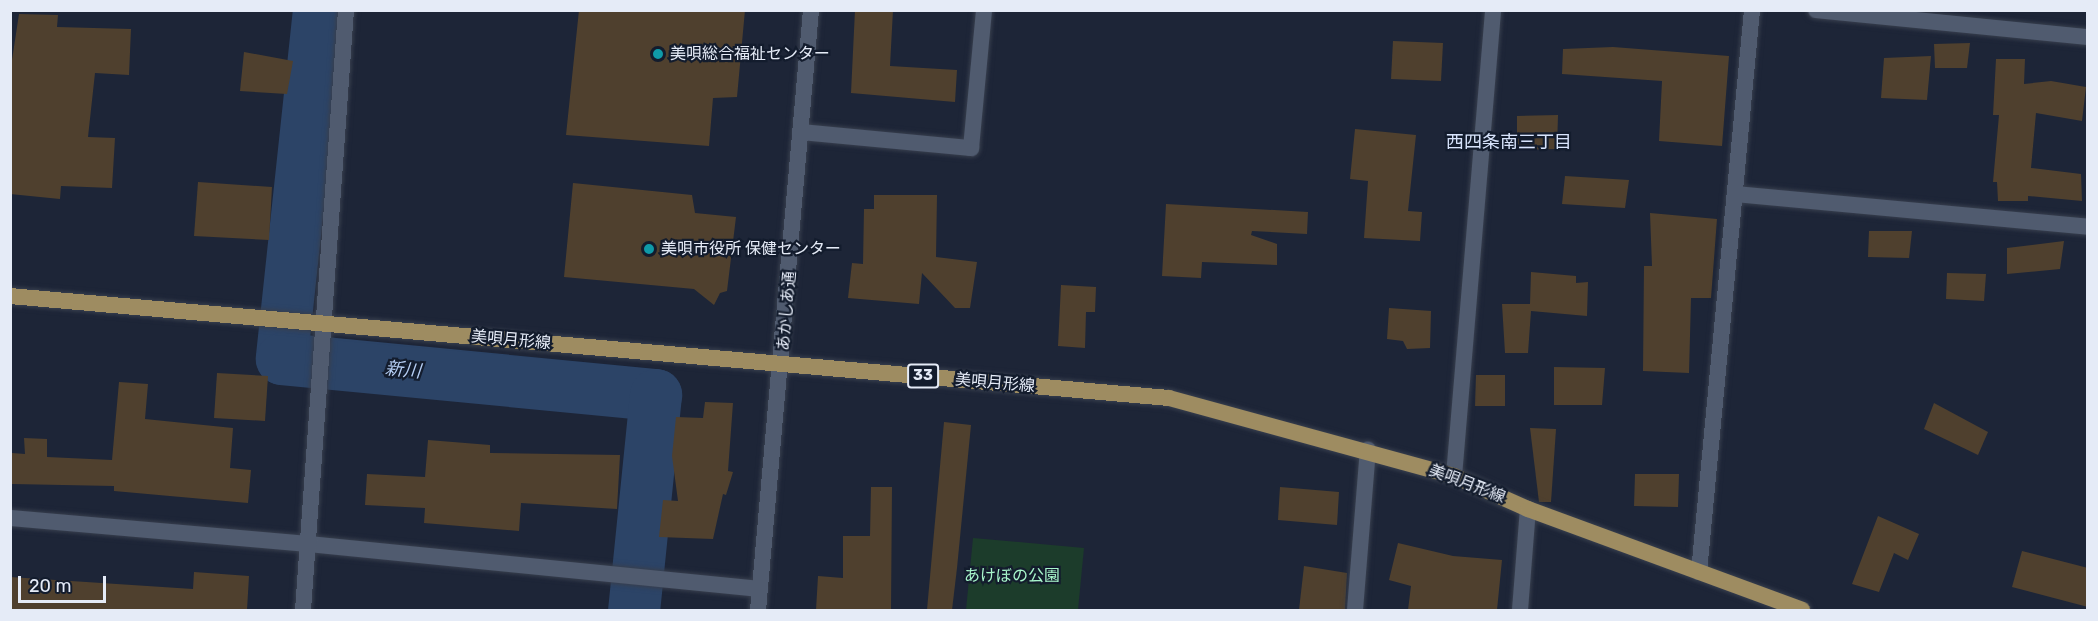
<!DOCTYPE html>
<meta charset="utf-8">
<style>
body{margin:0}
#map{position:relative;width:2098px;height:621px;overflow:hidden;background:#1d2537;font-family:Rubik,"Noto Sans JP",sans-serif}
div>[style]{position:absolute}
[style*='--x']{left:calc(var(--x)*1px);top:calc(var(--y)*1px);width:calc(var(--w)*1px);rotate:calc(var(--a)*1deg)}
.green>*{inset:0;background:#1c3c2b}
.river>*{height:52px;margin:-26px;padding:0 26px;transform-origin:26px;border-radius:26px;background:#2c4467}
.building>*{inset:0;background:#4f402e}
.roads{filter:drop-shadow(0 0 2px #383f4e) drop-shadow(0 0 2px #383f4e)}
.minor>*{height:16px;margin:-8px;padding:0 8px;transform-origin:8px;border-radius:8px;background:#505b6f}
.tertiary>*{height:16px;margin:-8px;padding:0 8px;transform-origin:8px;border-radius:8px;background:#505b6f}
.primary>*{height:16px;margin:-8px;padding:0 8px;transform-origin:8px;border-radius:8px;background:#9e8c61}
.dots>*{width:16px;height:16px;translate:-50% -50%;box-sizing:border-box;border:3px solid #131c2d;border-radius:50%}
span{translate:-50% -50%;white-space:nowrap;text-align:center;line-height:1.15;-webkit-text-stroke:4.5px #131c2d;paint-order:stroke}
.shield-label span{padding:2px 4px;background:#131c2d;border:2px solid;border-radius:4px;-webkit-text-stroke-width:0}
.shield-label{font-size:15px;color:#e5ebf7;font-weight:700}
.poi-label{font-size:16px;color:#e5ebf7}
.left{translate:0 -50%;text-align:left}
.street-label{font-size:16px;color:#e5ebf7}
.park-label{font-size:16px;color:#a8f6cb}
.neighbourhood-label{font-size:18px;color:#d7e3fb}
.water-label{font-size:18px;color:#b6cff5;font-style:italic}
.frame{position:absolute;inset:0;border:12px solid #e5ebf7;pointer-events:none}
.scale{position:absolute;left:18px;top:576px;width:88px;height:27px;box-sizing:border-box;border:3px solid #e5ebf7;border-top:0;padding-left:8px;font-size:18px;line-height:21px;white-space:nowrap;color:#e5ebf7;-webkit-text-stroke:4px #131c2d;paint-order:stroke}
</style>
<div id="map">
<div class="green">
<i style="clip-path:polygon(973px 538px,1084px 548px,1078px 610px,966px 610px)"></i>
</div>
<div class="river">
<i style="--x:319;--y:10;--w:351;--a:96.1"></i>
<i style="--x:282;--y:359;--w:376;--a:5.5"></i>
<i style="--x:656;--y:395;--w:216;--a:95.8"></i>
</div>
<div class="building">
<i style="clip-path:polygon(579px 10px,745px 10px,737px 97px,713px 98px,709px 146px,566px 135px)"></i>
<i style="clip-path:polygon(855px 10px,893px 10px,890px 66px,957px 70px,955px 102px,851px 93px)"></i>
<i style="clip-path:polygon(19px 14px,58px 15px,57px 27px,131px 29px,129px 75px,95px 73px,88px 137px,115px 138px,112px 188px,61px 186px,60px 199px,10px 194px,10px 73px)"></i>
<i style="clip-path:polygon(1393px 41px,1443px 43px,1441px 81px,1391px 79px)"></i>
<i style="clip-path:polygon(1970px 43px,1967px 68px,1935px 68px,1934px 44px)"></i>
<i style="clip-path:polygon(1613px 47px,1729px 56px,1722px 146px,1659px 141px,1662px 81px,1562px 74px,1563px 49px)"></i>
<i style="clip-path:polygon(244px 52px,293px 61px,287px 94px,240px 91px)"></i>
<i style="clip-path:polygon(1931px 56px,1927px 100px,1881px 98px,1884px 58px)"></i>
<i style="clip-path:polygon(1996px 59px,2025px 59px,2024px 84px,2051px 81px,2086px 87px,2082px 121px,2036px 113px,2031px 168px,2081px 174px,2082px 201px,2028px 196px,2028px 201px,1998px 201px,1997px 182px,1993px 182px,1999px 115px,1993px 115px)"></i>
<i style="clip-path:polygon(1558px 115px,1557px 149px,1517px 150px,1517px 116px)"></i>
<i style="clip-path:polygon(1355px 129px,1416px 135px,1408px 211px,1422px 212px,1420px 241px,1364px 238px,1368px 181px,1350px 179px)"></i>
<i style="clip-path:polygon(1565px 176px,1629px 180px,1625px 208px,1562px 204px)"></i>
<i style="clip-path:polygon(198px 182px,272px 187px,269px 240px,194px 236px)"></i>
<i style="clip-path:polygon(573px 183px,692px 195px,695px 213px,736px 217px,727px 291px,720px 293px,714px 305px,694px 289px,564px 277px)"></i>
<i style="clip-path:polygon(874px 195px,937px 195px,936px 257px,977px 262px,970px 308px,955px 308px,922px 273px,919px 304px,848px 298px,852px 263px,863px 264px,864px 209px,874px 209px)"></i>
<i style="clip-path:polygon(1166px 204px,1308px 212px,1307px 234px,1252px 231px,1251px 235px,1277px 244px,1277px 265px,1202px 262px,1201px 278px,1162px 276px)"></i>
<i style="clip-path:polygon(1650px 213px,1717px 219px,1711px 298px,1691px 298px,1689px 373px,1643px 371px,1644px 266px,1652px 266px)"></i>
<i style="clip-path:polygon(1869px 231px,1912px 231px,1909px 258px,1868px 257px)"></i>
<i style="clip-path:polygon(2064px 241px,2060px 269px,2007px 274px,2007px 248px)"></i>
<i style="clip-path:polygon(1531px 272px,1576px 276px,1576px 283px,1588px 282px,1587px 316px,1531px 311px,1528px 353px,1505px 353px,1502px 304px,1530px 304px)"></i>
<i style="clip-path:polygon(1947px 273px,1986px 274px,1984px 301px,1946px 299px)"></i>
<i style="clip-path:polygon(1061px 285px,1096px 287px,1095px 312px,1086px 312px,1085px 348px,1058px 346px)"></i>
<i style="clip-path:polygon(1389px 308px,1431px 311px,1430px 348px,1407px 349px,1403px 341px,1387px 339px)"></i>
<i style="clip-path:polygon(1554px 367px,1605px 368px,1602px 405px,1554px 405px)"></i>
<i style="clip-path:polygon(217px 373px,268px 376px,265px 421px,214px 418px)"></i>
<i style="clip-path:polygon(1476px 375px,1505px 375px,1505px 406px,1475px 406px)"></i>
<i style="clip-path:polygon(119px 382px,148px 384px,145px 419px,233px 428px,230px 468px,251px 470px,248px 503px,114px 491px,114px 486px,12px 484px,12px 453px,25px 454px,24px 438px,47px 439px,47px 457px,112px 460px)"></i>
<i style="clip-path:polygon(705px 402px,733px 403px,728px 471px,733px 472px,726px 495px,723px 494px,713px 539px,659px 537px,663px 500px,678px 501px,672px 456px,676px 417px,703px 418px)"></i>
<i style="clip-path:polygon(1934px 403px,1988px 432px,1978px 455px,1924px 429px)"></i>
<i style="clip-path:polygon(944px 422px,971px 425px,957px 568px,952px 610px,927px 610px)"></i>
<i style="clip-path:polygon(1530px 428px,1556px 429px,1551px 502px,1539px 502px)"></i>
<i style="clip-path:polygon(428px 440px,490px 445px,490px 453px,620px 455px,617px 509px,521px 503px,519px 531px,424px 523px,425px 508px,365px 505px,367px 474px,425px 477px)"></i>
<i style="clip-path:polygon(1635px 474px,1679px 474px,1678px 507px,1634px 506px)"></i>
<i style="clip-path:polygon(871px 487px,892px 487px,891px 610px,816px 610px,818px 576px,843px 578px,843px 536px,870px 536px)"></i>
<i style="clip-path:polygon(1280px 487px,1339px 492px,1337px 525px,1278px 520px)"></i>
<i style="clip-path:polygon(1878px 516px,1919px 534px,1908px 560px,1894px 553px,1879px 592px,1852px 584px)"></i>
<i style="clip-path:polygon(1398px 543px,1453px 556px,1502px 560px,1497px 610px,1408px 610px,1411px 586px,1389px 580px)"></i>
<i style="clip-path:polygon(2022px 551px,2088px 568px,2088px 607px,2012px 587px)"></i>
<i style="clip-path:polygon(1304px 566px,1347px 573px,1345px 610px,1299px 610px)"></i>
<i style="clip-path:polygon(194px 572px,249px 576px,247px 610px,10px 610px,10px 577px,193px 589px)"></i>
</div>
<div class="roads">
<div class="minor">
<i style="--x:1816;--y:10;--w:273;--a:5.7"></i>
<i style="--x:801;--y:132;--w:171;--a:5.4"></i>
<i style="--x:971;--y:148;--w:139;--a:-84.6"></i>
<i style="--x:1735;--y:194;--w:355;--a:5.3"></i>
<i style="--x:1454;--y:476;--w:468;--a:-85.2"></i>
<i style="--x:309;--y:544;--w:453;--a:5.7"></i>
<i style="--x:1699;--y:572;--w:564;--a:-84.61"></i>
<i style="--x:1355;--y:610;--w:161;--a:-85.4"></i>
<i style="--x:1520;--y:610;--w:101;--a:-85.5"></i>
</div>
<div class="tertiary">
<i style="--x:10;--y:518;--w:300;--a:5"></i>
<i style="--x:303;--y:610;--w:602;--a:-85.9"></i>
<i style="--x:758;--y:610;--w:602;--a:-84.95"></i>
</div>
<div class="primary">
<i style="--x:10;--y:296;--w:1163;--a:5.03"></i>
<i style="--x:1169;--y:398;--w:295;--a:15.3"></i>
<i style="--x:1454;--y:476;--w:81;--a:24"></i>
<i style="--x:1528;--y:509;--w:292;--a:20.2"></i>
</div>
</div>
<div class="dots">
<i style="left:658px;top:54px;background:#0f9aa8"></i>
<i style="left:649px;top:249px;background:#0f9aa8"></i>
</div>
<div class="shield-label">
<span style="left:923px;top:376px">33</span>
</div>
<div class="poi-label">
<span class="left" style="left:670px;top:54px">美唄総合福祉センター</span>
<span class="left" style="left:661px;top:249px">美唄市役所 保健センター</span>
</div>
<div class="street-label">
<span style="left:787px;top:311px;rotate:-85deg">あかしあ通</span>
<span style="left:511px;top:340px;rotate:5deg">美唄月形線</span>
<span style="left:995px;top:383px;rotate:5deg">美唄月形線</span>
<span style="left:1467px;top:484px;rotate:21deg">美唄月形線</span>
</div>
<div class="park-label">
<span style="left:1012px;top:576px">あけぼの公園</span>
</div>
<div class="neighbourhood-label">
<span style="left:1509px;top:142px">西四条南三丁目</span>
</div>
<div class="water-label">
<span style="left:403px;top:370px;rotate:5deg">新川</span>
</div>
<div class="frame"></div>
<div class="scale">20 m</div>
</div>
